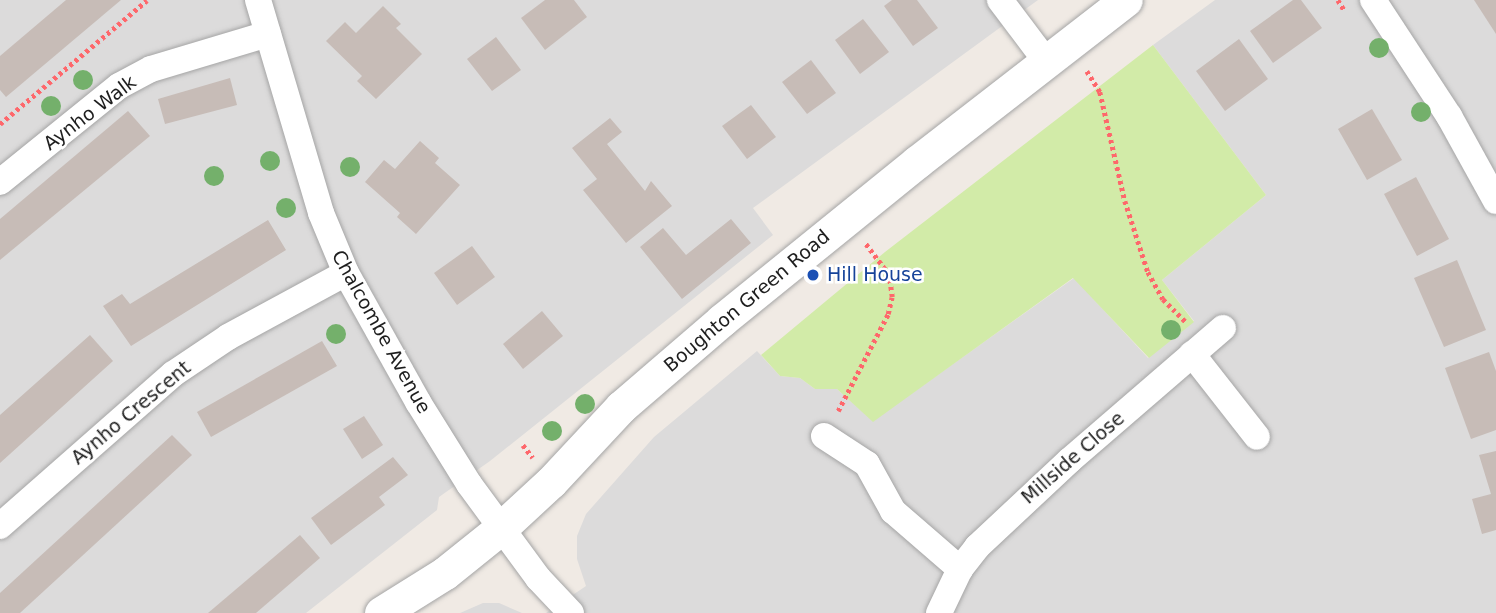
<!DOCTYPE html>
<style>
body{margin:0}
#map{position:relative;width:1496px;height:613px;overflow:hidden;background:#f0eae4;font-family:"DejaVu Sans",sans-serif}
div>[style]{position:absolute}
[style*='--x']{left:calc(var(--x)*1px);top:calc(var(--y)*1px);width:calc(var(--w)*1px);rotate:calc(var(--a)*1deg)}
.residential>*{inset:0;background:#dcdbdb}
.grass>*{inset:0;background:#d2eba8}
.building>*{inset:0;background:#c7bcb7}
.path>*{height:4.5px;margin-top:-2.25px;transform-origin:0;background:repeating-linear-gradient(90deg,#fe676b 0 3.5px,transparent 0 7px)}
.roads{filter:drop-shadow(0 0 2px #a5a5a5) drop-shadow(0 0 2px #a5a5a5)}
.minor>*{height:26px;margin:-13px;padding:0 13px;transform-origin:13px;border-radius:13px;background:#fff}
.tertiary>*{height:33px;margin:-16.5px;padding:0 16.5px;transform-origin:16.5px;border-radius:16.5px;background:#fff}
.trees>*{width:20px;height:20px;margin:-10px;border-radius:50%;background:#74b06b}
.dots>*{width:19px;height:19px;translate:-50% -50%;box-sizing:border-box;border:4px solid #fff;border-radius:50%}
span{translate:-50% -50%;white-space:nowrap;text-align:center;line-height:1.15;-webkit-text-stroke:5px #fff;paint-order:stroke}
.street-label{font-size:19px;color:#1e1e1e}
.transit-label{font-size:19px;color:#164399}
.left{translate:0 -50%;text-align:left}
</style>
<div id="map">
<div class="residential">
<i style="clip-path:polygon(0 0,1038px 0,753px 208px,773px 235px,490px 461px,439px 497px,437px 510px,306px 613px,0 613px)"></i>
<i style="clip-path:polygon(1215px 0,1496px 0,1496px 613px,546px 613px,586px 586px,577px 559px,577px 536px,586px 514px,654px 437px,757px 351px,780px 376px,800px 378px,815px 389px,837px 389px,873px 421px,1074px 278px,1148px 358px,1194px 321px,1162px 280px,1266px 195px,1153px 45px)"></i>
<i style="clip-path:polygon(483px 603px,499px 603px,522px 613px,460px 613px)"></i>
</div>
<div class="grass">
<i style="clip-path:polygon(1153px 45px,1266px 195px,1162px 280px,1194px 322px,1149px 358px,1073px 278px,873px 422px,837px 389px,815px 389px,800px 378px,780px 376px,761px 355px,885px 252px)"></i>
</div>
<div class="building">
<i style="clip-path:polygon(66px 0,121px 0,6px 97px,0 90px,0 56px)"></i>
<i style="clip-path:polygon(545px 0,574px 0,587px 17px,545px 50px,521px 18px)"></i>
<i style="clip-path:polygon(892px 0,917px 0,938px 28px,913px 46px,884px 6px)"></i>
<i style="clip-path:polygon(1293px 0,1301px 0,1322px 28px,1273px 63px,1250px 31px)"></i>
<i style="clip-path:polygon(1474px 0,1496px 0,1496px 34px)"></i>
<i style="clip-path:polygon(383px 6px,401px 24px,396px 28px,422px 54px,376px 99px,357px 81px,362px 76px,326px 41px,345px 22px,356px 33px)"></i>
<i style="clip-path:polygon(863px 19px,889px 52px,860px 74px,835px 40px)"></i>
<i style="clip-path:polygon(496px 37px,521px 70px,492px 91px,467px 59px)"></i>
<i style="clip-path:polygon(1239px 39px,1268px 79px,1225px 111px,1196px 71px)"></i>
<i style="clip-path:polygon(811px 60px,836px 93px,807px 114px,782px 82px)"></i>
<i style="clip-path:polygon(230px 78px,237px 105px,165px 124px,158px 99px)"></i>
<i style="clip-path:polygon(751px 105px,776px 137px,747px 159px,722px 126px)"></i>
<i style="clip-path:polygon(1372px 109px,1402px 160px,1367px 180px,1338px 129px)"></i>
<i style="clip-path:polygon(128px 111px,150px 136px,0 260px,0 219px)"></i>
<i style="clip-path:polygon(610px 118px,622px 132px,607px 144px,645px 191px,651px 181px,672px 206px,626px 243px,583px 190px,597px 179px,572px 148px)"></i>
<i style="clip-path:polygon(420px 141px,439px 158px,435px 163px,460px 185px,416px 234px,397px 217px,400px 213px,365px 182px,384px 160px,395px 169px)"></i>
<i style="clip-path:polygon(1416px 177px,1449px 239px,1417px 256px,1384px 194px)"></i>
<i style="clip-path:polygon(731px 219px,751px 243px,682px 299px,640px 247px,663px 228px,686px 255px)"></i>
<i style="clip-path:polygon(268px 220px,286px 250px,131px 346px,103px 306px,122px 294px,130px 304px)"></i>
<i style="clip-path:polygon(472px 246px,495px 277px,457px 305px,434px 273px)"></i>
<i style="clip-path:polygon(1457px 260px,1486px 330px,1444px 347px,1414px 278px)"></i>
<i style="clip-path:polygon(542px 311px,563px 336px,523px 369px,503px 344px)"></i>
<i style="clip-path:polygon(90px 335px,113px 361px,0 463px,0 415px)"></i>
<i style="clip-path:polygon(322px 341px,337px 366px,211px 437px,197px 412px)"></i>
<i style="clip-path:polygon(1489px 352px,1496px 371px,1496px 430px,1471px 439px,1445px 368px)"></i>
<i style="clip-path:polygon(364px 416px,383px 445px,362px 459px,343px 429px)"></i>
<i style="clip-path:polygon(172px 435px,192px 455px,20px 613px,0 613px,0 593px)"></i>
<i style="clip-path:polygon(1496px 451px,1496px 530px,1482px 534px,1472px 499px,1491px 494px,1479px 455px)"></i>
<i style="clip-path:polygon(393px 457px,408px 475px,379px 497px,385px 505px,331px 545px,311px 518px)"></i>
<i style="clip-path:polygon(300px 535px,320px 558px,256px 613px,208px 613px)"></i>
</div>
<div class="path">
<i style="--x:1338;--y:0;--w:13;--a:58"></i>
<i style="--x:1087;--y:71;--w:25;--a:58"></i>
<i style="--x:1100;--y:92;--w:112;--a:77.1"></i>
<i style="--x:1125;--y:201;--w:75;--a:72.1"></i>
<i style="--x:1148;--y:272;--w:31;--a:61"></i>
<i style="--x:1163;--y:299;--w:33;--a:45"></i>
<i style="--x:0;--y:124;--w:192;--a:-40.1"></i>
<i style="--x:838;--y:411;--w:109;--a:-62.7"></i>
<i style="--x:888;--y:314;--w:17;--a:-77"></i>
<i style="--x:892;--y:297;--w:22;--a:-98"></i>
<i style="--x:889;--y:275;--w:39;--a:-127"></i>
<i style="--x:523;--y:445;--w:16;--a:52"></i>
</div>
<div class="roads">
<div class="minor">
<i style="--x:258;--y:0;--w:222;--a:73.5"></i>
<i style="--x:321;--y:213;--w:65;--a:67.4"></i>
<i style="--x:346;--y:273;--w:148;--a:60.8"></i>
<i style="--x:418;--y:402;--w:97;--a:58.1"></i>
<i style="--x:469;--y:484;--w:117;--a:53.7"></i>
<i style="--x:538;--y:578;--w:48;--a:46.7"></i>
<i style="--x:1000;--y:0;--w:76;--a:53"></i>
<i style="--x:1373;--y:0;--w:139;--a:56.8"></i>
<i style="--x:1449;--y:116;--w:97;--a:61.1"></i>
<i style="--x:0;--y:182;--w:153;--a:-38.9"></i>
<i style="--x:119;--y:86;--w:36;--a:-28"></i>
<i style="--x:151;--y:69;--w:122;--a:-16.7"></i>
<i style="--x:1192;--y:354;--w:105;--a:51.9"></i>
<i style="--x:824;--y:436;--w:51;--a:33.1"></i>
<i style="--x:867;--y:464;--w:54;--a:61"></i>
<i style="--x:893;--y:511;--w:89;--a:40.9"></i>
<i style="--x:0;--y:526;--w:230;--a:-41.3"></i>
<i style="--x:173;--y:374;--w:66;--a:-33.9"></i>
<i style="--x:228;--y:337;--w:134;--a:-28.5"></i>
<i style="--x:939;--y:613;--w:49;--a:-64.5"></i>
<i style="--x:960;--y:569;--w:28;--a:-52"></i>
<i style="--x:977;--y:547;--w:127;--a:-43.1"></i>
<i style="--x:1070;--y:460;--w:202;--a:-40.8"></i>
</div>
<div class="tertiary">
<i style="--x:381;--y:613;--w:75;--a:-32"></i>
<i style="--x:445;--y:573;--w:70;--a:-38.7"></i>
<i style="--x:500;--y:529;--w:69;--a:-42.7"></i>
<i style="--x:551;--y:482;--w:103;--a:-47"></i>
<i style="--x:621;--y:407;--w:133;--a:-40.7"></i>
<i style="--x:722;--y:320;--w:251;--a:-39"></i>
<i style="--x:917;--y:162;--w:264;--a:-37.8"></i>
</div>
</div>
<div class="trees">
<i style="left:1379px;top:48px"></i>
<i style="left:83px;top:80px"></i>
<i style="left:51px;top:106px"></i>
<i style="left:1421px;top:112px"></i>
<i style="left:270px;top:161px"></i>
<i style="left:350px;top:167px"></i>
<i style="left:214px;top:176px"></i>
<i style="left:286px;top:208px"></i>
<i style="left:1171px;top:330px"></i>
<i style="left:336px;top:334px"></i>
<i style="left:585px;top:404px"></i>
<i style="left:552px;top:431px"></i>
</div>
<div class="dots">
<i style="left:813px;top:275px;background:#1a4fb4"></i>
</div>
<div class="street-label">
<span style="left:90px;top:113px;rotate:-37deg">Aynho Walk</span>
<span style="left:747px;top:301px;rotate:-40deg">Boughton Green Road</span>
<span style="left:381px;top:332px;rotate:61deg">Chalcombe Avenue</span>
<span style="left:131px;top:413px;rotate:-40deg">Aynho Crescent</span>
<span style="left:1073px;top:458px;rotate:-41deg">Millside Close</span>
</div>
<div class="transit-label">
<span class="left" style="left:827px;top:275px">Hill House</span>
</div>
</div>
